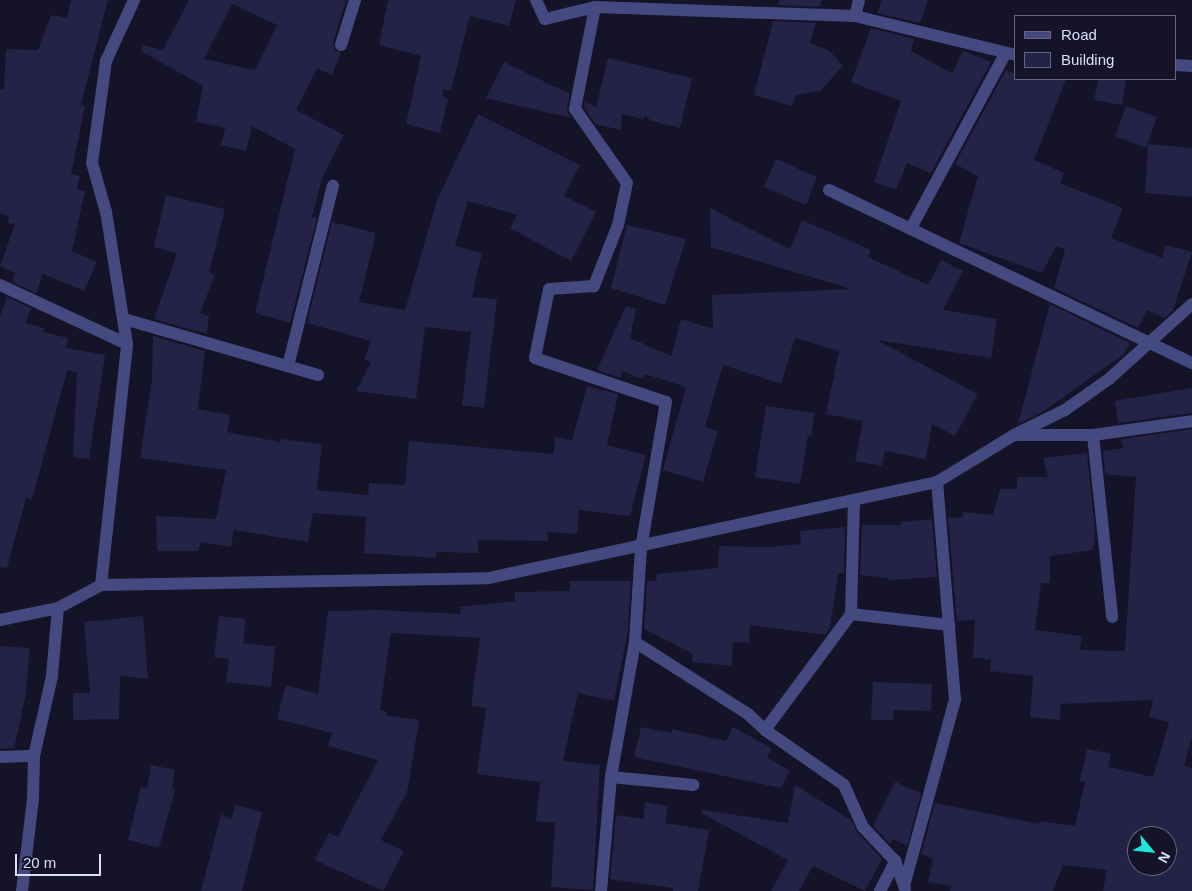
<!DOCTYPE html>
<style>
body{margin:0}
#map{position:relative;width:1192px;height:891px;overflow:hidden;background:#141327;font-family:Helvetica,sans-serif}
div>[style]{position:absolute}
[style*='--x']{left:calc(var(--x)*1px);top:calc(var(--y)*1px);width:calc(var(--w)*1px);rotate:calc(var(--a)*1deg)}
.building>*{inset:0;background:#242246}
.minor>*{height:12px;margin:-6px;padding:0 6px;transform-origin:6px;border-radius:6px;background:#444980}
span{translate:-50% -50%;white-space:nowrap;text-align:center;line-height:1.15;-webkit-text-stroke:4px #141327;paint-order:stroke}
.legend{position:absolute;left:1014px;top:15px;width:162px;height:65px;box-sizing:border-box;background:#141327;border:1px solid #64647c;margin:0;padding:6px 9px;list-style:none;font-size:15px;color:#dddefb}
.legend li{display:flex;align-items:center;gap:10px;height:25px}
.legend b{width:25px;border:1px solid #64647c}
.north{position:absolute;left:1127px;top:826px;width:50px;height:50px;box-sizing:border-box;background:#141327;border:1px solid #64647c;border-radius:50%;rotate:118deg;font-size:14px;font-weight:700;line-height:20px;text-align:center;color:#dddefb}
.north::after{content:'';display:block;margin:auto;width:18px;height:22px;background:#21e4df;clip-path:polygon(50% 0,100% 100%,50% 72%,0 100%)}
.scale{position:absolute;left:15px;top:854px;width:86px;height:22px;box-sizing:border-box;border:2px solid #dddefb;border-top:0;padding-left:6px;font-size:15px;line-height:18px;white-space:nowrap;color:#dddefb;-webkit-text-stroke:4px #141327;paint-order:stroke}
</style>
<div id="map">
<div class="building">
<i style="clip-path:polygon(71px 0,108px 0,81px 105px,85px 106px,71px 174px,80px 176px,77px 189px,85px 191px,72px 251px,97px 262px,84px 291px,43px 274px,36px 293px,12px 282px,15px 273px,0 266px,15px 224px,8px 223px,9px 216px,0 214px,0 89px,4px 90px,6px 49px,38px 50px,51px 15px,67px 18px)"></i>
<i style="clip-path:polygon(evenodd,189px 0,346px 0,333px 43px,335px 50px,341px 53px,332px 75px,317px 68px,296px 110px,344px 135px,322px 178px,312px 217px,317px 218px,290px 323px,255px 313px,295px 149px,252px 126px,246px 151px,221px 145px,225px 128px,196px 122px,203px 86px,141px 51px,143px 45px,163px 50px,189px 0,232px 4px,277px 25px,255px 70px,204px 59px,232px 4px)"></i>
<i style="clip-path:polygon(388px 0,516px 0,509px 26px,470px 16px,451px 90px,444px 89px,442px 96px,448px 99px,440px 133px,406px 124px,421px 56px,379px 45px)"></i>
<i style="clip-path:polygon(779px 0,822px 0,820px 7px,778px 5px)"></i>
<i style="clip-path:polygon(882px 0,928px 0,920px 23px,877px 13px)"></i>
<i style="clip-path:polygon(773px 21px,816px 23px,810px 43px,830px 51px,843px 66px,820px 91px,796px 95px,792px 106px,754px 95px)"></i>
<i style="clip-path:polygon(871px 28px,914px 39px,911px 51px,952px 73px,963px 51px,991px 62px,931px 173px,907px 163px,896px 190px,874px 182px,901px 101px,851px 82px)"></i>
<i style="clip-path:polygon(608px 58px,692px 78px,680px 128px,652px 121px,645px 116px,643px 119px,622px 114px,621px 130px,595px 124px,584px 107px,585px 101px,596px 107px)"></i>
<i style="clip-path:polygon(504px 62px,570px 94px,567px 110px,571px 118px,486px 98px)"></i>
<i style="clip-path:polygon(1006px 70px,1016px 74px,1016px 79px,1066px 79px,1034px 160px,1064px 173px,1060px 183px,1123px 208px,1111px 238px,1162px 258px,1165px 245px,1192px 252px,1173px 310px,1165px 318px,1147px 310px,1138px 328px,1054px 288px,1065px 249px,1056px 246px,1042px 273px,959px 243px,978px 176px,955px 164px)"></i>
<i style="clip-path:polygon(1098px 79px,1126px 79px,1122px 105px,1094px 100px)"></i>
<i style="clip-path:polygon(1126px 106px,1157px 117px,1146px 148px,1115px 136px)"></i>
<i style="clip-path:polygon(478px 114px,580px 165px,564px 196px,596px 212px,571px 261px,510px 228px,517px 215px,468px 201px,455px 246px,482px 253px,472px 297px,497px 299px,484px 408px,462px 405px,471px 332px,425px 327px,416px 399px,356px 391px,371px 362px,364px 360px,371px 341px,307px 323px,332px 222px,376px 233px,359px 302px,405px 310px,437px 200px)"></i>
<i style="clip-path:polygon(1148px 144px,1192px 148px,1192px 197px,1145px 193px)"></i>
<i style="clip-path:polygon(776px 159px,817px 177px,806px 205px,764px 187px)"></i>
<i style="clip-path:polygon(166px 195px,225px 209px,209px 273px,215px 275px,200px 313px,209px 316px,207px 334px,154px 319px,177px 253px,154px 247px)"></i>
<i style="clip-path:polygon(710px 208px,790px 249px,802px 220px,871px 250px,868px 257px,928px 285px,941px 260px,963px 271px,943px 310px,997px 319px,991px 358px,877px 340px,978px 394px,955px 436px,932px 424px,926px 459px,885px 451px,882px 466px,855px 461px,863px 421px,826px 414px,839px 351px,795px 338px,781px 384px,723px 365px,705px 427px,718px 431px,703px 482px,663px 470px,686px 387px,645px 374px,642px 379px,623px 371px,621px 378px,597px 370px,626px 306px,636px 309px,630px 338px,671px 356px,681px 319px,713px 329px,712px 295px,851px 289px,711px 247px)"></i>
<i style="clip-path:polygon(627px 225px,686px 239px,665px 305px,611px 288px)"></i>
<i style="clip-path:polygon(7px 297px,31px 308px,26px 323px,44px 328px,43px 332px,68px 338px,66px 348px,105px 355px,89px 459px,73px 457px,77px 372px,67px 371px,32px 500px,26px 498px,7px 568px,0 567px,0 316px)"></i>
<i style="clip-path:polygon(1050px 304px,1130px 343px,1124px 354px,1044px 411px,1018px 424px)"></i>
<i style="clip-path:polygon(153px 336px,205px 351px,198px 409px,230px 415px,227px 432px,280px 442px,280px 439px,322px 444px,317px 490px,368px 495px,369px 483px,405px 485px,409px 441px,553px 454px,555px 437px,572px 440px,587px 386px,618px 394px,607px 445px,646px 455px,630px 516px,579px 510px,577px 534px,547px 532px,548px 541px,478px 540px,478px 553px,436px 552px,436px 558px,364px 553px,366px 517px,313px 513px,308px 542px,234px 530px,231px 547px,201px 542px,198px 551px,157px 551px,156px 516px,216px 519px,226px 470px,140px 458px,152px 380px)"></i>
<i style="clip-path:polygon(1192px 388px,1192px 413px,1118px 423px,1115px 401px)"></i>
<i style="clip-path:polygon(766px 406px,815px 413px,811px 436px,808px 435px,800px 484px,755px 477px)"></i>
<i style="clip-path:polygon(evenodd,1192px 429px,1192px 737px,1184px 766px,1192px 768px,1192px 891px,1103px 891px,1107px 870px,1063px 865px,1053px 891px,950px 891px,951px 886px,928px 882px,933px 859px,921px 854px,935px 803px,1039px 824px,1040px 821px,1075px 826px,1085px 782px,1080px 781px,1087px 749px,1111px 754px,1108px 767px,1153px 777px,1169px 722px,1149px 717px,1153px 700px,1061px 704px,1060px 720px,1030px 717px,1033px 676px,990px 671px,991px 660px,973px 657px,975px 620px,957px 621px,948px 518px,963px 517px,963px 512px,993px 515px,1000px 489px,1017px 489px,1017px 477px,1048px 477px,1043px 458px,1087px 453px,1095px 531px,1093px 550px,1050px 556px,1050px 583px,1041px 583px,1035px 630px,1082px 636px,1080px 650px,1125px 651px,1136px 477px,1105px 474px,1103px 451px,1123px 448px,1121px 439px,1192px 429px,1137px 836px,1167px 836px,1167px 866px,1137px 866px,1137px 836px)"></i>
<i style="clip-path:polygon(932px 519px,937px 577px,888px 580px,888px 578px,860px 575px,862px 525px,901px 525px,901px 522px)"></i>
<i style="clip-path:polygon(845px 527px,844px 573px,838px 573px,830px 628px,825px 635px,750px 625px,749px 643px,733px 642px,732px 666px,692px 662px,693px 654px,644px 629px,647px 581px,656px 581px,657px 574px,718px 568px,719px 546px,770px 547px,801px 544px,800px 531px)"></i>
<i style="clip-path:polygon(570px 581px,631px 581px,628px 631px,614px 701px,578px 693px,563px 761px,600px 765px,593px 890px,551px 887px,555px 823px,536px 821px,540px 782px,477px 774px,486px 708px,471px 706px,480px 638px,391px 633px,380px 710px,387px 712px,386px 715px,419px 720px,407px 792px,381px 840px,404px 851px,383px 891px,315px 860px,329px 833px,338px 837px,378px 760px,328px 746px,332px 733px,277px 719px,286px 685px,318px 694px,328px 611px,377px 610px,461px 614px,460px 607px,515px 601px,515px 592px,570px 591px)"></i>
<i style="clip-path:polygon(143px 616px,148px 679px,120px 676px,119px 719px,73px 720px,73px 693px,90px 693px,84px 622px)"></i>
<i style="clip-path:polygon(219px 616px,246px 619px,243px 643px,275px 647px,271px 687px,226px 682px,229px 659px,214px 657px)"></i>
<i style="clip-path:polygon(0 646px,30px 648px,25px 699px,14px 748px,0 749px)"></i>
<i style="clip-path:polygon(873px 682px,932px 684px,931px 711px,894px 710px,893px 720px,871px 720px)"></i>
<i style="clip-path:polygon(641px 727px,672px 733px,672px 729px,726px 741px,733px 727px,772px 748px,767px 758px,790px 770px,781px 788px,634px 757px)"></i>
<i style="clip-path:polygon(151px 765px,175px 770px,172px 788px,175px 790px,159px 848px,128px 840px,141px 787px,147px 788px)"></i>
<i style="clip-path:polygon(895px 782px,921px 793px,907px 846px,893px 839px,890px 844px,873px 826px)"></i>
<i style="clip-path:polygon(795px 785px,851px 820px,857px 832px,882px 859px,865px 891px,813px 866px,799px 891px,771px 891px,788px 860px,701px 813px,702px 810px,788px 823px)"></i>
<i style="clip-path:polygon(645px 802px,668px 806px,665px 823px,709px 830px,698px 891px,673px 891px,673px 888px,610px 879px,616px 815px,643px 819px)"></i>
<i style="clip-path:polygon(235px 805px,262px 812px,242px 891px,201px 891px,221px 814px,231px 820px)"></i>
</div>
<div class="minor">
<i style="--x:536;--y:0;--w:21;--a:65"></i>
<i style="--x:545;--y:19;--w:51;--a:-13.5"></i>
<i style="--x:595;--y:7;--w:260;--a:2"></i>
<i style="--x:855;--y:16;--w:166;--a:13.6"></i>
<i style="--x:595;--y:7;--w:104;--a:101.1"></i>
<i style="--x:575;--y:109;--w:90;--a:54.9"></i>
<i style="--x:627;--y:183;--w:43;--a:102.1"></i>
<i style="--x:618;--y:225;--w:66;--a:111.5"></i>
<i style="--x:594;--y:286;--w:45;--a:176.2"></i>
<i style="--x:549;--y:289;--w:70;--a:101.5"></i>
<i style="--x:535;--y:358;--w:138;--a:18.6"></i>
<i style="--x:666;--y:402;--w:148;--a:99.7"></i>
<i style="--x:641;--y:548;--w:94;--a:93.7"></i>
<i style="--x:635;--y:642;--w:137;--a:100.1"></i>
<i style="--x:611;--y:777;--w:114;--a:95"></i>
<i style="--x:855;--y:16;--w:16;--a:-76"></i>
<i style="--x:341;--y:45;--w:47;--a:-72.7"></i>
<i style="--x:1176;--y:65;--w:16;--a:4"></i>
<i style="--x:829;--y:190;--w:402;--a:25.5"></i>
<i style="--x:911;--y:228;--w:198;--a:-61.6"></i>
<i style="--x:0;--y:285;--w:140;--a:24.9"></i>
<i style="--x:124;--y:319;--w:202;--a:16.1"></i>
<i style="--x:288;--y:366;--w:186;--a:-76"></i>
<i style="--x:1018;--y:435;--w:75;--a:0"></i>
<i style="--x:1093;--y:435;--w:100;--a:-8"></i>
<i style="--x:1093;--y:435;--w:183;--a:84"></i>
<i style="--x:101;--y:585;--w:242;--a:-83.8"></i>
<i style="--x:127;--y:344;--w:134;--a:-99"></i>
<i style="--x:106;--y:212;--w:51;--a:-105.9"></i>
<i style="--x:92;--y:163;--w:103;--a:-82.2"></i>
<i style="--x:106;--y:61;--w:67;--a:-65.3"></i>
<i style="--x:851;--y:614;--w:112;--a:-88.5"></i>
<i style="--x:0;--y:620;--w:59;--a:-11.7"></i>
<i style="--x:58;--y:608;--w:49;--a:-28.1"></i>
<i style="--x:101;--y:585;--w:388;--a:-1"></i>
<i style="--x:489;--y:578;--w:458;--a:-12.1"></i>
<i style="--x:937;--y:482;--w:90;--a:-31.4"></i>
<i style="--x:1014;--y:435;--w:57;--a:-26.1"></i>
<i style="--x:1065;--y:410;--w:54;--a:-35.2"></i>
<i style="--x:1109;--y:379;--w:112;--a:-42.1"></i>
<i style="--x:635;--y:642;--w:134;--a:32.5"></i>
<i style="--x:748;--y:714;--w:23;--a:43"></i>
<i style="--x:765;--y:730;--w:96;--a:34.8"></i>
<i style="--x:844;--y:785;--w:46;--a:65.7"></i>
<i style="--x:863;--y:827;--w:47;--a:46.7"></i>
<i style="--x:895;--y:861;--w:29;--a:70"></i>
<i style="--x:765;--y:730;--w:144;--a:-53.4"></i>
<i style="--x:851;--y:614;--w:99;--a:6.4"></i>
<i style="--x:0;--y:757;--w:34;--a:-2"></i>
<i style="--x:611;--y:777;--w:83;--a:5.5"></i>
<i style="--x:904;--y:886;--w:193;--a:-74.7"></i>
<i style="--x:955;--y:700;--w:219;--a:-94.7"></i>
<i style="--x:22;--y:891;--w:93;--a:-83.2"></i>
<i style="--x:33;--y:799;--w:43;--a:-88.7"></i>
<i style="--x:34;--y:756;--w:82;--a:-77.3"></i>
<i style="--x:52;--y:676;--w:68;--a:-85"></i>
<i style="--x:880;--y:891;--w:34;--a:-63"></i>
</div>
<ul class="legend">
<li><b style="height:6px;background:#444980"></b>Road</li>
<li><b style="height:14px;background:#242246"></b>Building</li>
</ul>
<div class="north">N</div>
<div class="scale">20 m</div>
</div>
